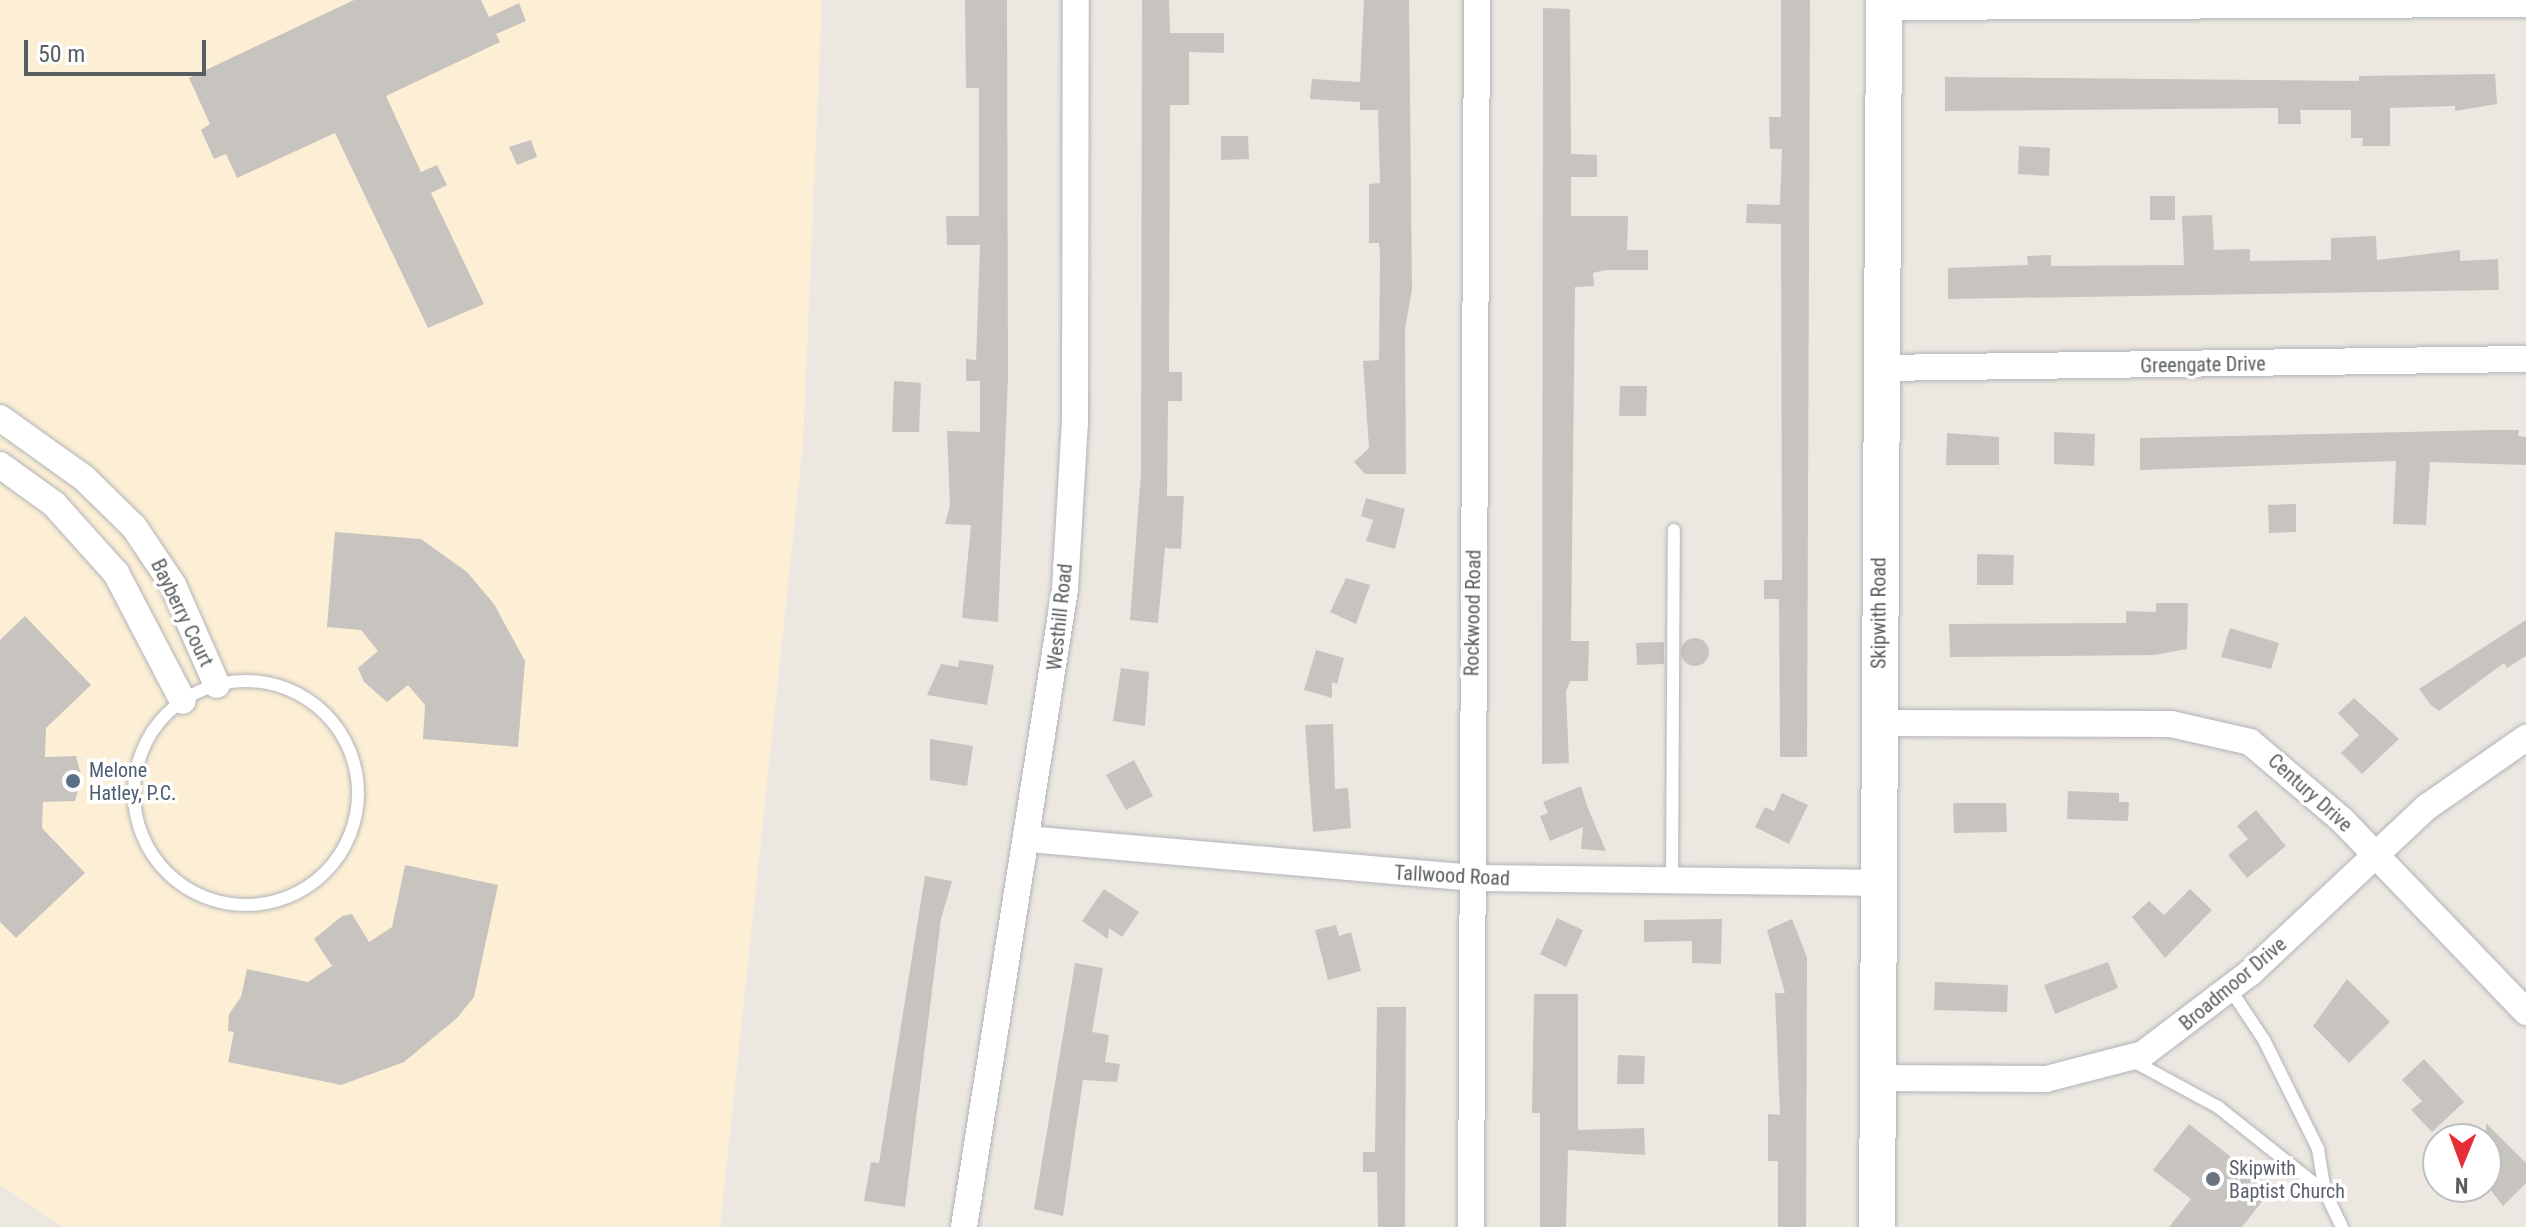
<!DOCTYPE html>
<style>
body{margin:0}
#map{position:relative;width:2526px;height:1227px;overflow:hidden;background:#ece8e1;font-family:"Roboto Condensed",sans-serif}
div>[style]{position:absolute}
[style*='--x']{left:calc(var(--x)*1px);top:calc(var(--y)*1px);width:calc(var(--w)*1px);rotate:calc(var(--a)*1deg)}
.commercial>*{inset:0;background:#fdefd5}
.building>*{inset:0;background:#c7c3be}
.round{border-radius:50%}
.roads{filter:drop-shadow(0 0 2px #b1b4b8) drop-shadow(0 0 2px #b1b4b8)}
.service>*{height:12px;margin:-6px;padding:0 6px;transform-origin:6px;border-radius:6px;background:#fff}
.service>.ring{margin:-6px;padding:0;box-sizing:content-box;background:none;border:12px solid #fff;border-radius:50%}
.minor>*{height:26px;margin:-13px;padding:0 13px;transform-origin:13px;border-radius:13px;background:#fff}
.secondary>*{height:36px;margin:-18px;padding:0 18px;transform-origin:18px;border-radius:18px;background:#fff}
.dots>*{width:22px;height:22px;translate:-50% -50%;box-sizing:border-box;border:4px solid #fff;border-radius:50%}
span{translate:-50% -50%;white-space:nowrap;text-align:center;line-height:1.15;-webkit-text-stroke:7px #fff;paint-order:stroke}
.street-label{font-size:20px;color:#595e61}
.service-label{font-size:20px;color:#4e5e75}
.left{translate:0 -50%;text-align:left}
.worship-label{font-size:20px;color:#5b616d}
.north{position:absolute;left:2422px;top:1123px;width:80px;height:80px;box-sizing:border-box;background:#fff;border:2px solid #bdbfc0;border-radius:50%;rotate:181deg;font-size:22px;font-weight:700;line-height:32px;text-align:center;color:#595e61}
.north::after{content:'';display:block;margin:auto;width:28px;height:36px;background:#e52e35;clip-path:polygon(50% 0,100% 100%,50% 72%,0 100%)}
.scale{position:absolute;left:24px;top:40px;width:182px;height:36px;box-sizing:border-box;border:4px solid #595e61;border-top:0;padding-left:10px;font-size:24px;line-height:28px;white-space:nowrap;color:#595e61;-webkit-text-stroke:6px #fff;paint-order:stroke}
</style>
<div id="map">
<div class="commercial">
<i style="clip-path:polygon(0 0,822px 0,803px 443px,720px 1227px,63px 1227px,0 1185px)"></i>
</div>
<div class="building">
<i style="clip-path:polygon(354px 0,481px 0,489px 17px,519px 3px,526px 21px,496px 34px,500px 42px,386px 96px,421px 172px,437px 165px,447px 185px,431px 193px,484px 304px,428px 328px,335px 133px,237px 178px,226px 154px,214px 159px,201px 130px,210px 124px,189px 78px)"></i>
<i style="clip-path:polygon(965px 0,1007px 0,1008px 377px,998px 622px,962px 618px,971px 525px,945px 524px,950px 505px,947px 431px,980px 432px,980px 381px,966px 381px,966px 359px,976px 360px,980px 245px,947px 245px,946px 216px,979px 216px,979px 88px,966px 88px)"></i>
<i style="clip-path:polygon(1142px 0,1169px 0,1170px 33px,1224px 33px,1224px 53px,1189px 52px,1189px 105px,1170px 105px,1169px 372px,1182px 372px,1182px 401px,1168px 401px,1167px 496px,1184px 496px,1181px 549px,1165px 548px,1158px 623px,1130px 620px,1141px 473px)"></i>
<i style="clip-path:polygon(1364px 0,1409px 0,1412px 289px,1405px 329px,1406px 474px,1365px 474px,1354px 462px,1369px 448px,1363px 361px,1379px 360px,1380px 256px,1379px 243px,1369px 243px,1369px 184px,1380px 183px,1378px 110px,1360px 110px,1360px 102px,1310px 99px,1312px 79px,1360px 82px)"></i>
<i style="clip-path:polygon(1781px 0,1810px 0,1807px 757px,1780px 757px,1779px 599px,1764px 599px,1764px 580px,1782px 580px,1781px 224px,1746px 223px,1747px 204px,1780px 205px,1782px 149px,1770px 149px,1769px 117px,1781px 117px)"></i>
<i style="clip-path:polygon(1543px 8px,1570px 9px,1571px 154px,1597px 155px,1597px 177px,1571px 177px,1571px 216px,1628px 216px,1627px 250px,1648px 250px,1648px 270px,1605px 270px,1593px 273px,1594px 286px,1575px 287px,1571px 641px,1589px 641px,1588px 681px,1570px 681px,1566px 692px,1569px 763px,1542px 764px)"></i>
<i style="clip-path:polygon(2495px 74px,2497px 104px,2455px 111px,2455px 106px,2390px 108px,2390px 146px,2362px 146px,2363px 138px,2351px 138px,2351px 110px,2300px 110px,2301px 124px,2278px 124px,2278px 108px,1945px 111px,1945px 77px,2359px 81px,2359px 76px)"></i>
<i style="clip-path:polygon(1221px 136px,1248px 136px,1249px 159px,1221px 160px)"></i>
<i style="clip-path:polygon(531px 140px,537px 157px,517px 165px,509px 147px)"></i>
<i style="clip-path:polygon(2019px 146px,2050px 148px,2049px 176px,2018px 174px)"></i>
<i style="clip-path:polygon(2150px 196px,2175px 196px,2175px 220px,2150px 220px)"></i>
<i style="clip-path:polygon(2212px 215px,2214px 250px,2250px 249px,2250px 261px,2331px 260px,2331px 238px,2376px 236px,2377px 260px,2460px 250px,2460px 261px,2498px 259px,2499px 290px,1948px 299px,1948px 268px,2028px 265px,2027px 256px,2051px 255px,2051px 266px,2184px 265px,2182px 216px)"></i>
<i style="clip-path:polygon(894px 381px,921px 383px,919px 432px,892px 432px)"></i>
<i style="clip-path:polygon(1620px 386px,1647px 386px,1646px 416px,1619px 416px)"></i>
<i style="clip-path:polygon(2491px 430px,2519px 430px,2518px 436px,2526px 437px,2526px 465px,2430px 462px,2426px 525px,2393px 524px,2396px 461px,2140px 470px,2140px 438px)"></i>
<i style="clip-path:polygon(2054px 432px,2095px 434px,2094px 466px,2054px 464px)"></i>
<i style="clip-path:polygon(1947px 433px,1999px 437px,1999px 465px,1946px 465px)"></i>
<i style="clip-path:polygon(1366px 498px,1405px 509px,1395px 549px,1366px 541px,1373px 520px,1361px 516px)"></i>
<i style="clip-path:polygon(2296px 504px,2296px 532px,2269px 533px,2268px 505px)"></i>
<i style="clip-path:polygon(335px 532px,421px 539px,467px 572px,494px 604px,525px 661px,518px 747px,423px 739px,425px 705px,408px 685px,387px 702px,364px 682px,358px 668px,378px 651px,361px 630px,327px 627px)"></i>
<i style="clip-path:polygon(1977px 554px,2014px 555px,2013px 585px,1977px 585px)"></i>
<i style="clip-path:polygon(1346px 578px,1370px 585px,1356px 624px,1330px 612px)"></i>
<i style="clip-path:polygon(2156px 603px,2188px 603px,2187px 649px,2154px 655px,1950px 657px,1949px 624px,2126px 623px,2126px 611px,2156px 612px)"></i>
<i style="clip-path:polygon(25px 616px,91px 685px,46px 728px,45px 757px,76px 756px,82px 778px,75px 801px,43px 802px,42px 828px,85px 873px,16px 938px,0 922px,0 640px)"></i>
<i style="clip-path:polygon(2526px 620px,2526px 656px,2507px 668px,2504px 663px,2439px 711px,2431px 705px,2419px 689px)"></i>
<i style="clip-path:polygon(2230px 628px,2279px 643px,2271px 669px,2221px 657px)"></i>
<i class="round" style="left:1681px;top:638px;width:28px;height:28px"></i>
<i style="clip-path:polygon(1664px 642px,1664px 664px,1637px 665px,1636px 643px)"></i>
<i style="clip-path:polygon(1316px 650px,1344px 658px,1337px 684px,1332px 682px,1332px 698px,1304px 690px)"></i>
<i style="clip-path:polygon(959px 660px,994px 665px,987px 705px,927px 695px,941px 664px,958px 667px)"></i>
<i style="clip-path:polygon(1121px 668px,1149px 672px,1145px 726px,1113px 721px)"></i>
<i style="clip-path:polygon(2354px 698px,2399px 739px,2362px 774px,2341px 753px,2359px 735px,2338px 713px)"></i>
<i style="clip-path:polygon(1333px 724px,1335px 789px,1348px 788px,1351px 828px,1313px 832px,1305px 725px)"></i>
<i style="clip-path:polygon(930px 739px,973px 746px,967px 786px,930px 780px)"></i>
<i style="clip-path:polygon(1134px 760px,1153px 796px,1126px 810px,1106px 775px)"></i>
<i style="clip-path:polygon(1581px 786px,1587px 806px,1606px 851px,1581px 849px,1583px 827px,1550px 841px,1540px 816px,1548px 813px,1543px 802px)"></i>
<i style="clip-path:polygon(2068px 791px,2119px 793px,2119px 802px,2129px 802px,2128px 821px,2067px 819px)"></i>
<i style="clip-path:polygon(1782px 793px,1808px 805px,1789px 844px,1755px 827px,1765px 807px,1774px 811px)"></i>
<i style="clip-path:polygon(1953px 803px,2006px 803px,2007px 832px,1954px 833px)"></i>
<i style="clip-path:polygon(2256px 810px,2286px 846px,2247px 878px,2228px 855px,2248px 839px,2237px 826px)"></i>
<i style="clip-path:polygon(405px 865px,498px 885px,474px 997px,457px 1018px,404px 1062px,341px 1085px,228px 1062px,234px 1032px,228px 1031px,229px 1014px,241px 997px,247px 969px,308px 982px,332px 966px,314px 939px,342px 916px,352px 914px,369px 942px,392px 927px)"></i>
<i style="clip-path:polygon(925px 876px,952px 881px,941px 919px,905px 1207px,864px 1201px,871px 1162px,879px 1163px)"></i>
<i style="clip-path:polygon(1104px 889px,1139px 912px,1122px 937px,1109px 928px,1108px 939px,1082px 921px)"></i>
<i style="clip-path:polygon(2190px 889px,2212px 910px,2165px 958px,2132px 917px,2149px 901px,2164px 915px)"></i>
<i style="clip-path:polygon(1557px 918px,1583px 930px,1566px 967px,1540px 954px)"></i>
<i style="clip-path:polygon(1722px 919px,1721px 964px,1692px 963px,1692px 941px,1644px 942px,1644px 920px)"></i>
<i style="clip-path:polygon(1792px 919px,1807px 957px,1806px 1227px,1778px 1227px,1778px 1161px,1768px 1161px,1768px 1114px,1780px 1115px,1775px 993px,1785px 993px,1767px 930px)"></i>
<i style="clip-path:polygon(1336px 925px,1339px 936px,1351px 932px,1361px 971px,1328px 980px,1315px 930px)"></i>
<i style="clip-path:polygon(2108px 962px,2118px 988px,2055px 1014px,2044px 985px)"></i>
<i style="clip-path:polygon(1075px 963px,1103px 968px,1092px 1032px,1109px 1035px,1105px 1062px,1120px 1064px,1117px 1082px,1083px 1080px,1063px 1216px,1034px 1209px)"></i>
<i style="clip-path:polygon(2347px 979px,2390px 1022px,2349px 1063px,2313px 1026px)"></i>
<i style="clip-path:polygon(1935px 982px,2008px 985px,2007px 1012px,1934px 1010px)"></i>
<i style="clip-path:polygon(1534px 994px,1578px 994px,1578px 1130px,1644px 1128px,1645px 1155px,1568px 1150px,1566px 1227px,1540px 1227px,1540px 1113px,1532px 1113px)"></i>
<i style="clip-path:polygon(1377px 1007px,1406px 1007px,1405px 1227px,1378px 1227px,1377px 1172px,1363px 1172px,1363px 1152px,1375px 1152px)"></i>
<i style="clip-path:polygon(1618px 1055px,1645px 1056px,1644px 1084px,1617px 1084px)"></i>
<i style="clip-path:polygon(2424px 1059px,2464px 1102px,2432px 1132px,2411px 1110px,2422px 1101px,2402px 1080px)"></i>
<i style="clip-path:polygon(2486px 1123px,2526px 1163px,2526px 1183px,2503px 1206px,2486px 1184px)"></i>
<i style="clip-path:polygon(2189px 1124px,2272px 1189px,2242px 1227px,2169px 1227px,2191px 1199px,2153px 1170px)"></i>
</div>
<div class="roads">
<div class="service">
<i class="ring" style="left:134px;top:681px;width:212px;height:212px"></i>
<i style="--x:1672;--y:882;--w:352;--a:-89.7"></i>
<i style="--x:2230;--y:989;--w:61;--a:56.3"></i>
<i style="--x:2264;--y:1040;--w:122;--a:63.6"></i>
<i style="--x:2318;--y:1149;--w:44;--a:80.8"></i>
<i style="--x:2325;--y:1192;--w:39;--a:64"></i>
<i style="--x:2133;--y:1061;--w:97;--a:28.4"></i>
<i style="--x:2218;--y:1107;--w:137;--a:38.5"></i>
</div>
<div class="minor">
<i style="--x:1884;--y:7;--w:642;--a:-0.27"></i>
<i style="--x:1880;--y:368;--w:646;--a:-0.8"></i>
<i style="--x:0;--y:418;--w:103;--a:35.5"></i>
<i style="--x:84;--y:478;--w:70;--a:44.4"></i>
<i style="--x:134;--y:527;--w:70;--a:56.1"></i>
<i style="--x:173;--y:585;--w:109;--a:66.3"></i>
<i style="--x:0;--y:465;--w:67;--a:35.8"></i>
<i style="--x:54;--y:504;--w:93;--a:48.1"></i>
<i style="--x:116;--y:573;--w:144;--a:62.4"></i>
<i style="--x:1879;--y:723;--w:292;--a:0.2"></i>
<i style="--x:2171;--y:724;--w:81;--a:12.8"></i>
<i style="--x:2250;--y:742;--w:121;--a:40.3"></i>
<i style="--x:2342;--y:820;--w:266;--a:46.2"></i>
<i style="--x:1028;--y:839;--w:446;--a:5"></i>
<i style="--x:1472;--y:878;--w:406;--a:0.7"></i>
<i style="--x:1877;--y:1078;--w:169;--a:0.3"></i>
<i style="--x:2046;--y:1079;--w:100;--a:-14.5"></i>
<i style="--x:2143;--y:1054;--w:136;--a:-37.2"></i>
<i style="--x:2251;--y:972;--w:241;--a:-43.2"></i>
<i style="--x:2427;--y:807;--w:121;--a:-34.9"></i>
<i style="--x:964;--y:1227;--w:646;--a:-81"></i>
<i style="--x:1065;--y:589;--w:166;--a:-86.6"></i>
<i style="--x:1075;--y:423;--w:423;--a:-89.9"></i>
<i style="--x:1471;--y:1227;--w:1227;--a:-89.72"></i>
</div>
<div class="secondary">
<i style="--x:1877;--y:1227;--w:1227;--a:-89.67"></i>
</div>
</div>
<div class="dots">
<i style="left:73px;top:781px;background:#5c6f8a"></i>
<i style="left:2213px;top:1179px;background:#6b7280"></i>
</div>
<div class="street-label">
<span style="left:2203px;top:365px;rotate:-1deg">Greengate Drive</span>
<span style="left:182px;top:613px;rotate:64deg">Bayberry Court</span>
<span style="left:1473px;top:613px;rotate:-89deg">Rockwood Road</span>
<span style="left:1879px;top:613px;rotate:-90deg">Skipwith Road</span>
<span style="left:1060px;top:617px;rotate:-84deg">Westhill Road</span>
<span style="left:2310px;top:793px;rotate:42deg">Century Drive</span>
<span style="left:1452px;top:876px;rotate:3deg">Tallwood Road</span>
<span style="left:2233px;top:984px;rotate:-40deg">Broadmoor Drive</span>
</div>
<div class="service-label">
<span class="left" style="left:89px;top:782px">Melone<br>Hatley, P.C.</span>
</div>
<div class="worship-label">
<span class="left" style="left:2229px;top:1180px">Skipwith<br>Baptist Church</span>
</div>
<div class="north">N</div>
<div class="scale">50 m</div>
</div>
